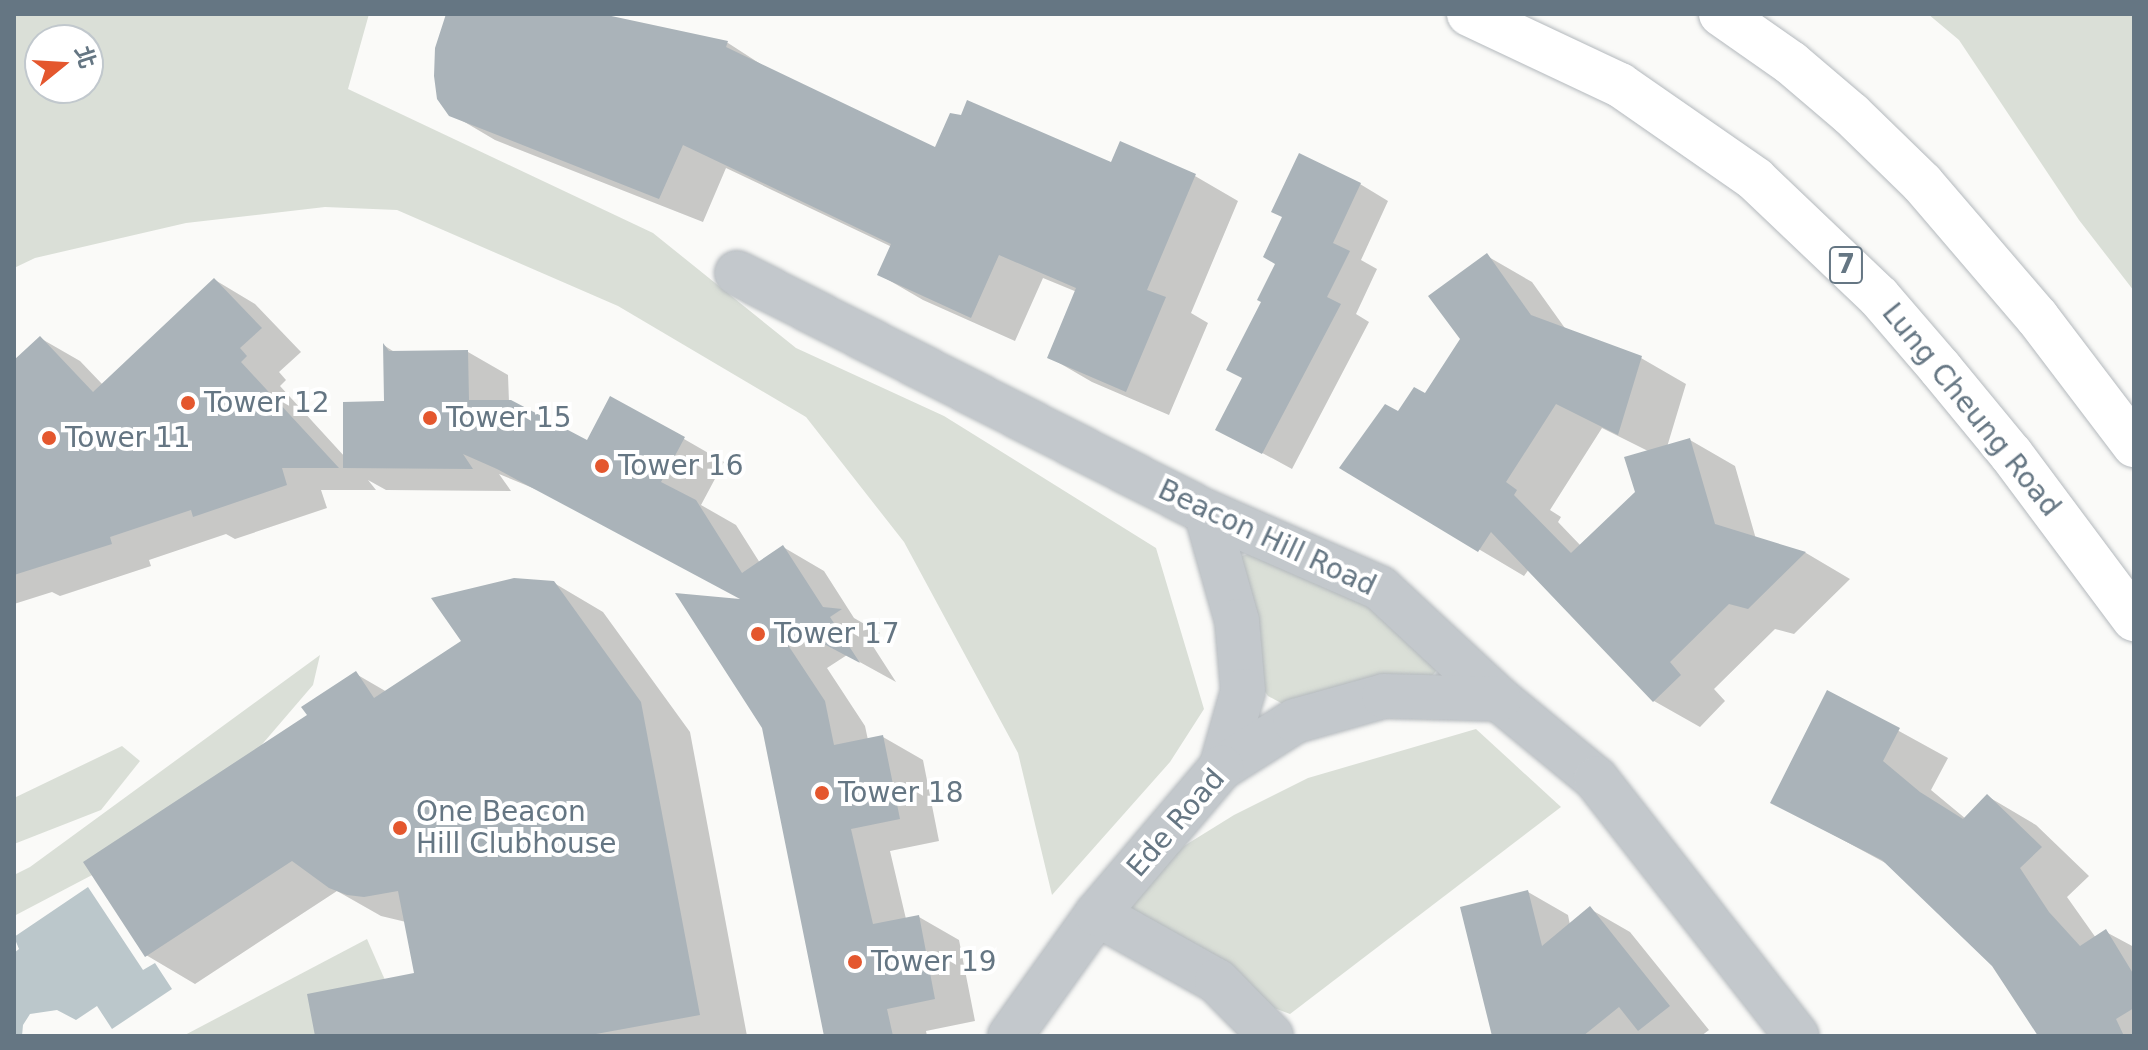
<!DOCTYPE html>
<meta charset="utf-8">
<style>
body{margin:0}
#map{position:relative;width:2148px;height:1050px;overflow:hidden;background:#fafaf8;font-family:"DejaVu Sans","Noto Sans TC",sans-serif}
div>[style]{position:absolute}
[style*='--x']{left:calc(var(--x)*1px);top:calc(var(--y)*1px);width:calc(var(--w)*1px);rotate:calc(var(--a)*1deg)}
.green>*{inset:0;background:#dadfd7}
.water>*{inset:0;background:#bbc7cb}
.shadow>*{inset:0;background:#0003}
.building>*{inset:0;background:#aab3b9}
.roads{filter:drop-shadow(0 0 2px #b4b9bd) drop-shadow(0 0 2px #b4b9bd)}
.minor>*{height:44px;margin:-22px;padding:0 22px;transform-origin:22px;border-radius:22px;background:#c3c8cc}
.tertiary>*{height:44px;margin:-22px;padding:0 22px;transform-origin:22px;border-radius:22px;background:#c3c8cc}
.trunk>*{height:44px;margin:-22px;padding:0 22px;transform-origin:22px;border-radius:22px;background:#fff}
.dots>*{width:22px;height:22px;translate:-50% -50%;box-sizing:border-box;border:4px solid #fff;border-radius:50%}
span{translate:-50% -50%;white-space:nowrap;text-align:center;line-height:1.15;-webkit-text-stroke:8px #fff;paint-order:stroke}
.shield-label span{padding:2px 6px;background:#fff;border:2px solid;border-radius:6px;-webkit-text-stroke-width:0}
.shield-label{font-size:26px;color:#657683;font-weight:700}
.poi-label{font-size:28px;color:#657683}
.left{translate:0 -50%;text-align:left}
.street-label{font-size:28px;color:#657683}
.frame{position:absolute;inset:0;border:16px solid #657683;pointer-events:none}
.north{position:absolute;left:24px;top:24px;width:80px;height:80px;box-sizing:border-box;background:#fff;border:2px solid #c1c8cd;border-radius:50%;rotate:72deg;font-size:22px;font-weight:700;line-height:32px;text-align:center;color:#657683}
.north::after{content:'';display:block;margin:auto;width:28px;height:36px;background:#e4572e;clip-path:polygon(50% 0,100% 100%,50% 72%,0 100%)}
</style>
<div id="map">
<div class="green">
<i style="clip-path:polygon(evenodd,14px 14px,369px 14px,348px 89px,653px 233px,796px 348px,944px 416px,1156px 548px,1204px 709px,1170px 762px,1052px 895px,1018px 753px,904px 542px,806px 417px,618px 306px,397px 210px,325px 207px,186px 223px,35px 258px,14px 268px,14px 14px,40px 40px,88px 40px,88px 88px,40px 88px,40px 40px)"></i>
<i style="clip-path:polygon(1928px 14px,2134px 14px,2134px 291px,2079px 220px,1959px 40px)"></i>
<i style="clip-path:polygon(1254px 552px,1340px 589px,1382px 616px,1433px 658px,1436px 671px,1428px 681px,1293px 703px,1281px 703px,1268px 696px,1257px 680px,1239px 565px,1242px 556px)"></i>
<i style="clip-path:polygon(320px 655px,313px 685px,197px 820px,14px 916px,14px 875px,30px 867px)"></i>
<i style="clip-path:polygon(1476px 729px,1561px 807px,1290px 1014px,1263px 1004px,1125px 908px,1184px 846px,1234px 815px,1308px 778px)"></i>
<i style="clip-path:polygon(122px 746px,140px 761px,101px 810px,14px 844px,14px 798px)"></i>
<i style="clip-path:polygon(367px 939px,399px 1012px,340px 1036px,183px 1036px)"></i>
</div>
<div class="water">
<i style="clip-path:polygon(88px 887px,143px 970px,155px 963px,172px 989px,112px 1029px,97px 1006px,76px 1020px,57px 1010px,30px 1014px,23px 1025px,22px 1036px,14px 1036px,14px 953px,19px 949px,14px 937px)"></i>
</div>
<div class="shadow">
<i style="clip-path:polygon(451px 14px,592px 14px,728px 43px,770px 70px,936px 150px,1112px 165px,1195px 176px,1238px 201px,1191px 313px,1208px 323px,1169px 415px,1092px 382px,1049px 357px,1077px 292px,1043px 278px,1015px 341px,923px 300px,880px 275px,892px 247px,726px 168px,703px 222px,495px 140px,451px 114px)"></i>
<i style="clip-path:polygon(1360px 184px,1388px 201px,1361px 260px,1377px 269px,1356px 314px,1369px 322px,1292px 469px,1218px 429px)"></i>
<i style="clip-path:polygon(evenodd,1487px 256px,1532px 282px,1567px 331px,1641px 358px,1686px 384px,1667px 447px,1690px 440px,1735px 466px,1756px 539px,1806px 553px,1850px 579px,1794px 634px,1775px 629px,1714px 689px,1725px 701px,1700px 727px,1654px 701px,1529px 569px,1524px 576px,1342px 468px,1399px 414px,1425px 396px,1463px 339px,1487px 256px,1602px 428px,1650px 452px,1637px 493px,1581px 546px,1558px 522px,1561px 517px,1550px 510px,1602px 428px)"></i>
<i style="clip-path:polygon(215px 280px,255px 304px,301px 352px,279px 372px,286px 380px,280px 386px,345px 457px,386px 403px,385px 346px,396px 353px,468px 352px,508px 375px,509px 402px,588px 443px,684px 439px,724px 462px,701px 505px,736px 525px,760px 563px,783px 547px,824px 571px,854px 618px,880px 633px,869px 640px,896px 682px,847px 655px,827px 668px,865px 726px,868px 740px,883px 737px,923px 760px,939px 841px,890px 851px,906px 919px,919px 917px,959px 940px,975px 1021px,926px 1031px,927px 1036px,826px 1036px,746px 601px,540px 491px,499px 474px,511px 491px,386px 490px,368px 480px,376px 490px,321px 490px,327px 508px,235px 539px,226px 534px,149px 560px,151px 566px,60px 596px,52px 592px,14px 604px,14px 362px,40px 338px,80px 361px,103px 385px)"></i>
<i style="clip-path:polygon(554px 583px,603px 612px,690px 732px,747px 1036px,317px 1036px,416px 975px,406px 922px,381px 916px,337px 891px,195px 984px,146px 955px,309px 716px,356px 674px,387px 692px)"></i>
<i style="clip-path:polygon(1828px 692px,1948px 758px,1931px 790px,1966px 819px,1987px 796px,2036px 825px,2089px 876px,2067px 897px,2096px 938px,2106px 932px,2134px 947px,2134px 1036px,2040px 1036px,1994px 965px,1891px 866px,1773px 802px)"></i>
<i style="clip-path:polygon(1528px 892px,1568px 915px,1570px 925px,1590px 909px,1630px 932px,1709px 1030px,1701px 1036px,1494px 1036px)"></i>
</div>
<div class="building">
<i style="clip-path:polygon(446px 14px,602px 14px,728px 41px,726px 47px,935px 147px,950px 113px,961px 115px,967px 100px,1111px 162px,1120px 141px,1196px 174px,1147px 290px,1166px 297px,1126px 392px,1047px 358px,1076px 288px,999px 255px,971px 318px,877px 275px,891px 244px,683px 145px,659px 199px,449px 116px,437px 99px,434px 76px,435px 48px)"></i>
<i style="clip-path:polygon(1299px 153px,1361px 183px,1333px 243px,1350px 251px,1327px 297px,1341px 304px,1262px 454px,1215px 430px,1242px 378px,1226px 370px,1261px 302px,1257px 300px,1275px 264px,1263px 257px,1282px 217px,1271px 212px)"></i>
<i style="clip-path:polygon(1487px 253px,1531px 315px,1642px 356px,1618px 435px,1556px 404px,1506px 482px,1517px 490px,1514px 495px,1571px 553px,1635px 492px,1624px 457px,1690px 438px,1715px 524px,1806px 552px,1748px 609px,1729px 604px,1670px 662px,1681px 675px,1653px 702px,1491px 532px,1478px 552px,1339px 468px,1385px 404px,1398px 411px,1414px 387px,1425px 393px,1460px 339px,1428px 296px)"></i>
<i style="clip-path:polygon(214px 278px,262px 328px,240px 348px,247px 356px,241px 362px,339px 468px,282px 468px,287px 485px,193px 517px,191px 510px,110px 537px,112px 544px,14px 575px,14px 360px,40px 336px,93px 392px)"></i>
<i style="clip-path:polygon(383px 343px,389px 351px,468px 350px,469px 400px,511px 400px,587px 440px,610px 396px,685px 437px,661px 482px,696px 500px,742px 573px,783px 545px,823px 607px,842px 609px,830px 617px,860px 663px,805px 634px,788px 645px,825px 701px,834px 745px,883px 735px,900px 819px,851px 829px,873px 924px,919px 915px,935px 999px,887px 1009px,893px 1036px,824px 1036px,762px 728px,675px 593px,740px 599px,497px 469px,463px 454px,473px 469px,343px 468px,343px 402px,384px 401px)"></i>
<i style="clip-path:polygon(514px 578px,554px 581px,641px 702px,700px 1015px,585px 1036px,315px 1036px,307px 994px,414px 973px,398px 891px,364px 897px,347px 895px,329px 888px,292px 861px,145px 957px,83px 862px,307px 715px,301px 707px,356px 671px,374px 698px,461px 641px,431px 598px)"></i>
<i style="clip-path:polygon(1827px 690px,1900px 728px,1883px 761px,1920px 792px,1963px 819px,1987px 794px,2042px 847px,2020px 868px,2049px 912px,2080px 946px,2106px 929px,2134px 975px,2134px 1008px,2116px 1019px,2124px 1036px,2038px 1036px,1992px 966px,1882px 860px,1770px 803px)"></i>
<i style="clip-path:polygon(1528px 890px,1542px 946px,1590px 906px,1670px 1006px,1638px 1031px,1619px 1007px,1583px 1036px,1492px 1036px,1460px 907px)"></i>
</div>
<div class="roads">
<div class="minor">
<i style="--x:737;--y:273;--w:526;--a:27"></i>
<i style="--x:1206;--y:512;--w:190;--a:23.6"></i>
<i style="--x:1380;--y:588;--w:163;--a:43"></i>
<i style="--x:1499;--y:699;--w:126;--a:39.5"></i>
<i style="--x:1596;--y:779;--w:326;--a:52"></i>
<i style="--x:1206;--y:512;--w:113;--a:74.1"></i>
<i style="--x:1237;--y:621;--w:70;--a:85.1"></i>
<i style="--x:1243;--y:691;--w:80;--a:105.9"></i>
<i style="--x:1221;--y:768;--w:88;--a:-32.4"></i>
<i style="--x:1295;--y:721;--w:92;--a:-15.7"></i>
<i style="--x:1384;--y:696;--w:115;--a:1.5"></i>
<i style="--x:1097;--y:914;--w:137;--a:29.2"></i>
<i style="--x:1217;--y:981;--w:77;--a:45.5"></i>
</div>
<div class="tertiary">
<i style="--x:1010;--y:1036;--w:150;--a:-54.5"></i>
<i style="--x:1097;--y:914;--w:192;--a:-49.7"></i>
</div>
<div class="trunk">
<i style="--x:1469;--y:14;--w:167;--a:25.2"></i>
<i style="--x:1620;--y:85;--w:165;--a:34.8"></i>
<i style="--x:1755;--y:179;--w:171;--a:43.6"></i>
<i style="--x:1879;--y:297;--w:94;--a:49.3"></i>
<i style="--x:1940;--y:368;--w:112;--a:50.5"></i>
<i style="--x:2011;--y:454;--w:206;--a:53.3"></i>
<i style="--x:1721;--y:14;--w:85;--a:35"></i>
<i style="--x:1791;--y:63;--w:79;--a:40.4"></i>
<i style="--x:1851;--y:114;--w:99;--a:44.2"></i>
<i style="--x:1922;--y:183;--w:177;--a:49.4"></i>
<i style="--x:2037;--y:317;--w:161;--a:52.8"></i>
</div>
</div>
<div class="dots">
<i style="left:188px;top:403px;background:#e4572e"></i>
<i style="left:430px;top:418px;background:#e4572e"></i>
<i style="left:49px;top:438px;background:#e4572e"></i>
<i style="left:602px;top:466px;background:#e4572e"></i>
<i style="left:758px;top:634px;background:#e4572e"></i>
<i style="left:822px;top:793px;background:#e4572e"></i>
<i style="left:400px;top:828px;background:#e4572e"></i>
<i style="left:855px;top:962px;background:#e4572e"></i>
</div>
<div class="shield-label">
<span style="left:1846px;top:265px">7</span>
</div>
<div class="poi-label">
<span class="left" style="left:204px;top:403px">Tower 12</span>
<span class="left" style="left:446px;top:418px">Tower 15</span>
<span class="left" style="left:65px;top:438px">Tower 11</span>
<span class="left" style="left:618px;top:466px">Tower 16</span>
<span class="left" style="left:774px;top:634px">Tower 17</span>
<span class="left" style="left:838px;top:793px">Tower 18</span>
<span class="left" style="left:416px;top:828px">One Beacon<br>Hill Clubhouse</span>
<span class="left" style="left:871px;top:962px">Tower 19</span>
</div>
<div class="street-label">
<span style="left:1971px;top:410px;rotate:51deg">Lung Cheung Road</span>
<span style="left:1267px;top:538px;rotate:25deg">Beacon Hill Road</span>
<span style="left:1176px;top:823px;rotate:-49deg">Ede Road</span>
</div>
<div class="frame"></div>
<div class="north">北</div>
</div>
